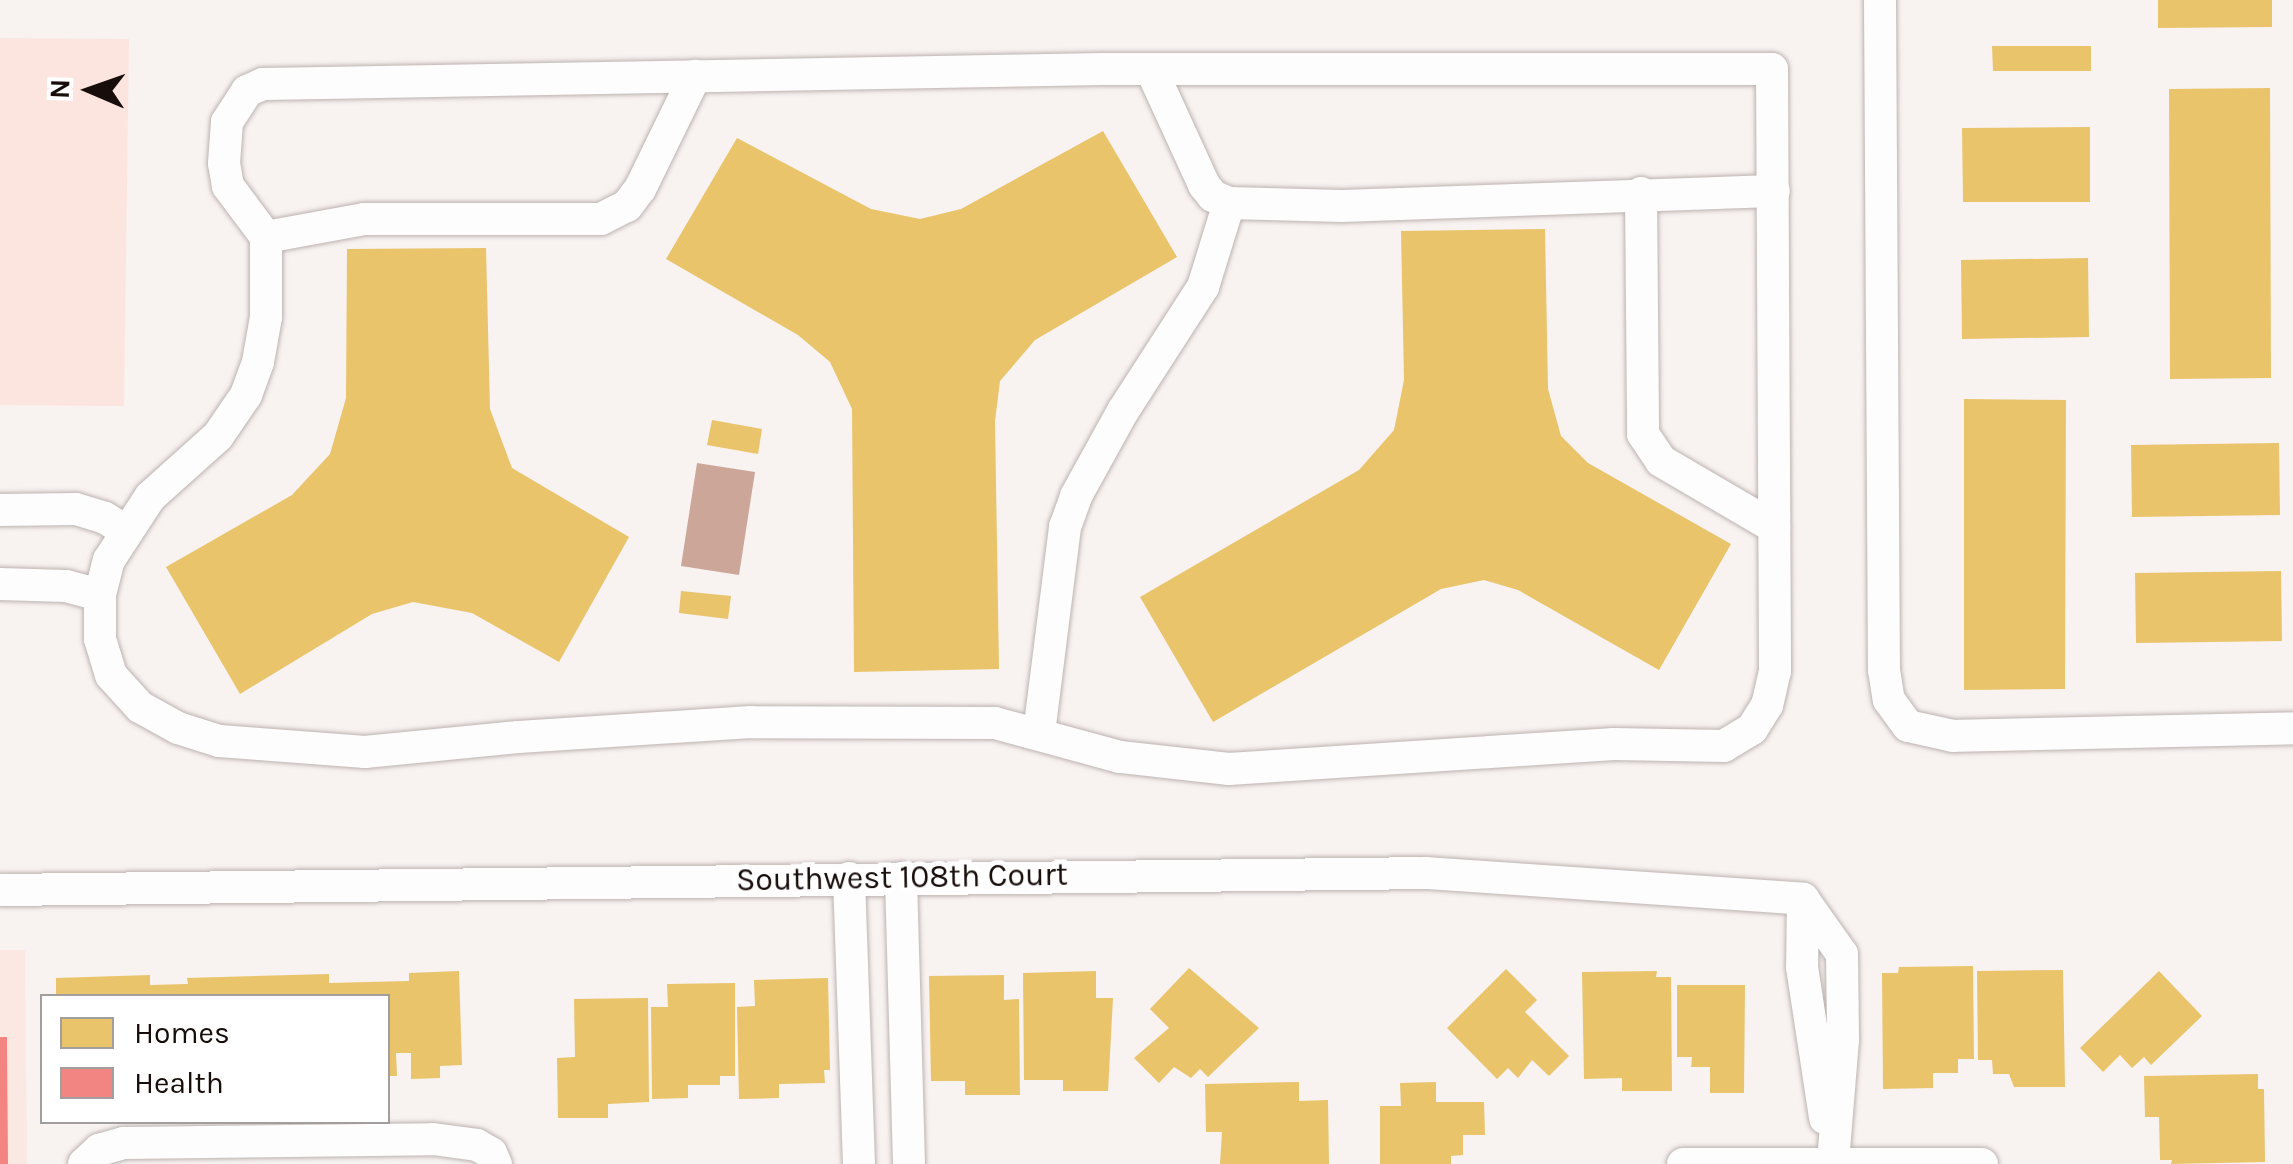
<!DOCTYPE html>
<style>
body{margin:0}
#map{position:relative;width:2293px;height:1164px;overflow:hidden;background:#f8f2f0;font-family:Karla,sans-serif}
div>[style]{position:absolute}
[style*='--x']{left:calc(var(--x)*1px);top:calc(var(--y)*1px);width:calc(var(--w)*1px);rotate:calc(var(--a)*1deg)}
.built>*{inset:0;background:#fbe8e2}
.green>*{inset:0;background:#fce5df}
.water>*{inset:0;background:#cda69a}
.homes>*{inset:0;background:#e9c46a}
.health>*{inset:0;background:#f28482}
.roads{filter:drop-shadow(0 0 2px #bcb3b1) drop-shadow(0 0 2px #bcb3b1)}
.street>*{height:32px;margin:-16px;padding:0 16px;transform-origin:16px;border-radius:16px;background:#fefdfd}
span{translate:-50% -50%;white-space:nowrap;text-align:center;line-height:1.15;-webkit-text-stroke:10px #fff;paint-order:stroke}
.street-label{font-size:32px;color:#170d0a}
.legend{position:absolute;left:40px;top:994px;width:350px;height:130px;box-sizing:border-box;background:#fff;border:2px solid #a29e9d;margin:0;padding:12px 18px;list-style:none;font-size:30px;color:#170d0a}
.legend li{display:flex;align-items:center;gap:20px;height:50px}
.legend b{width:50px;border:2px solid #a29e9d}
.north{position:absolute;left:40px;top:40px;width:100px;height:100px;-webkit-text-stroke:8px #fff;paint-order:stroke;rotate:272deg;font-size:28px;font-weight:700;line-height:40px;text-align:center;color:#170d0a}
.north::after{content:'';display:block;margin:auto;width:35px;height:45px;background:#170d0a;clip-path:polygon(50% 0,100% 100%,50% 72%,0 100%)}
</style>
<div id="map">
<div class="built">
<i style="clip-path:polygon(0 950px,25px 950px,27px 1164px,0 1164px)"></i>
</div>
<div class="green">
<i style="clip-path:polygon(0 38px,129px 39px,124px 406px,0 405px)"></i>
</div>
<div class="water">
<i style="clip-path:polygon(697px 463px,755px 472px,739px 575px,681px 566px)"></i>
</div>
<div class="homes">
<i style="clip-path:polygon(2158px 0,2272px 0,2272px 27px,2158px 28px)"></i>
<i style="clip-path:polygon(1992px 46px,2091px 46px,2091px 71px,1993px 71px)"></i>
<i style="clip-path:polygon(2270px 88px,2271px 378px,2170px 379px,2169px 89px)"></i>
<i style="clip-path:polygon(2090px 127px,2090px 202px,1963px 202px,1962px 128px)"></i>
<i style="clip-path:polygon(1103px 131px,1177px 257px,1035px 340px,1000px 381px,995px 421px,999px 669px,854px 672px,852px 409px,830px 362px,798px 335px,666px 259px,737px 138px,871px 209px,920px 219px,961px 209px)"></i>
<i style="clip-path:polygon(1545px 229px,1548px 389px,1561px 436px,1588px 463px,1731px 544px,1659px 670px,1518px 590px,1484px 580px,1441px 589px,1213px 722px,1140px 597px,1359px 470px,1394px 430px,1404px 380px,1401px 231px)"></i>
<i style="clip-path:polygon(486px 248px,490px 409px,512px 468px,629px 537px,559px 662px,472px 613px,413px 602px,372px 614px,240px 694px,166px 567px,292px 495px,330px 454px,346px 398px,347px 249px)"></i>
<i style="clip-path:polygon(2088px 258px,2089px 337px,1962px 339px,1961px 260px)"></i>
<i style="clip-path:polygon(1964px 399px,2066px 400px,2065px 689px,1964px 690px)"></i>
<i style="clip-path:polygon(712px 420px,762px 429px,758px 454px,707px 445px)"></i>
<i style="clip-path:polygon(2279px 443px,2280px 515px,2132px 517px,2131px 445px)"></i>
<i style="clip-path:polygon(2281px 571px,2282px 641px,2136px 643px,2135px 573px)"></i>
<i style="clip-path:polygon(681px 591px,731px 596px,728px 619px,679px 613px)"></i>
<i style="clip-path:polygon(1973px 966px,1974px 1059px,1958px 1059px,1958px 1073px,1933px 1073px,1933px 1088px,1883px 1089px,1882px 973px,1898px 973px,1899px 967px)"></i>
<i style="clip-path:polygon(1189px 968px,1259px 1028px,1208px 1077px,1200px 1069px,1191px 1078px,1174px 1067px,1159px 1083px,1134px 1058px,1169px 1028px,1150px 1009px)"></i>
<i style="clip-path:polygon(1506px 969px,1537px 1000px,1525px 1012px,1569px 1056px,1549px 1076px,1532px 1060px,1518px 1078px,1508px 1068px,1497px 1079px,1447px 1028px)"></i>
<i style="clip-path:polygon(2063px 970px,2065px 1087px,2014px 1087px,2009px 1074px,1993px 1074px,1992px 1060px,1978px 1060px,1977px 971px)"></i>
<i style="clip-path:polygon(459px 971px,462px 1065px,440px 1066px,440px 1078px,411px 1079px,411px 1053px,396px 1053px,397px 1076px,388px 1076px,388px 996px,56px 996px,56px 978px,150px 975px,150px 985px,188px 984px,187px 978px,329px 974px,329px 983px,409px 981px,409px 973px)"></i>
<i style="clip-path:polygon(1096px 971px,1096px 998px,1113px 998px,1108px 1091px,1063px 1091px,1063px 1080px,1024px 1080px,1023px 973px)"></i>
<i style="clip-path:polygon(1657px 971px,1656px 977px,1671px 977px,1672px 1091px,1622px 1091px,1622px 1078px,1584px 1079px,1582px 972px)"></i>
<i style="clip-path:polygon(2159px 971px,2202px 1016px,2151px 1065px,2144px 1057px,2132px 1068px,2120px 1055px,2103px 1072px,2080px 1048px)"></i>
<i style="clip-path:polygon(1004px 975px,1004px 1000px,1019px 999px,1020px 1095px,965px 1095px,965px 1081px,931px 1081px,929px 976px)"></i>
<i style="clip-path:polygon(828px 978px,830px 1070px,824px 1070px,825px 1083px,779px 1084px,779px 1098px,739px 1099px,737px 1007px,755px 1006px,754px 980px)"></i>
<i style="clip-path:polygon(735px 983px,735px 1076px,720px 1076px,720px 1085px,688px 1085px,688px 1098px,652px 1099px,651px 1007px,668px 1007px,667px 984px)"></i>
<i style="clip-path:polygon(1677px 985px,1745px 985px,1744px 1093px,1710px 1093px,1710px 1067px,1691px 1067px,1692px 1057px,1677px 1057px)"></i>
<i style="clip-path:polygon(648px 998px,649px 1102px,608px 1104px,608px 1118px,558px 1118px,557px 1058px,575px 1057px,574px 999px)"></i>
<i style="clip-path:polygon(2258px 1074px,2258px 1089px,2264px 1089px,2265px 1162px,2171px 1164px,2172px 1160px,2160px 1160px,2159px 1117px,2145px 1117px,2144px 1076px)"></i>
<i style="clip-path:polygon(1299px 1082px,1299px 1101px,1328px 1100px,1329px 1164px,1220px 1164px,1222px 1132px,1206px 1132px,1205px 1084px)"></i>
<i style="clip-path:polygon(1436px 1082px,1436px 1102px,1484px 1102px,1485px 1135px,1463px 1135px,1463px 1155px,1451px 1156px,1451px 1164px,1380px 1164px,1380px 1106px,1401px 1106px,1400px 1083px)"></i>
</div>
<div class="health">
<i style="clip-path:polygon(0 1037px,7px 1037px,8px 1164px,0 1164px)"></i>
</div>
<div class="roads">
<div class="street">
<i style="--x:1880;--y:0;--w:670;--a:89.66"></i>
<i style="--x:1884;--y:670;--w:30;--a:81"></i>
<i style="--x:1889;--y:700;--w:32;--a:54"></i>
<i style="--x:1908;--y:726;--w:46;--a:12.5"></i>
<i style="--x:1953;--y:736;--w:340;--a:-1.3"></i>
<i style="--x:1103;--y:69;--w:669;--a:0"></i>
<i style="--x:1772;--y:69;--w:602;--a:89.71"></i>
<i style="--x:1775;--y:671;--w:35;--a:103"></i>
<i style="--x:1767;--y:705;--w:28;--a:122"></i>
<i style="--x:1752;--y:729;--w:33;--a:149"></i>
<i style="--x:1724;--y:746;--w:110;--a:-179"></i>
<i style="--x:1614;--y:744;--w:386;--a:176.3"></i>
<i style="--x:1229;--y:769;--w:110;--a:-173.7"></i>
<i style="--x:1120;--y:757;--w:130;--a:-164.8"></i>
<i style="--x:995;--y:723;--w:244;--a:-179.8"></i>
<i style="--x:751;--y:722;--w:233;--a:176.3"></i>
<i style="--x:518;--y:737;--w:154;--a:174.4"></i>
<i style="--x:365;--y:752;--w:146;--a:-175.7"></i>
<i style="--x:219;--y:741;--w:43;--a:-162.4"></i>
<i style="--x:178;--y:728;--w:43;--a:-151.1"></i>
<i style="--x:140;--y:707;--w:43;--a:-132.2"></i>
<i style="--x:111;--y:675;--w:38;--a:-107"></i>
<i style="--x:100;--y:639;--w:44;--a:-90"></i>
<i style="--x:100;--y:595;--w:36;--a:-76"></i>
<i style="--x:109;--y:560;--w:75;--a:-56.9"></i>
<i style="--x:150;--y:497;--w:91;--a:-41.9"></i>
<i style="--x:218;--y:436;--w:50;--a:-55.7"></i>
<i style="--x:246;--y:395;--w:35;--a:-70"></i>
<i style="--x:258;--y:362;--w:46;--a:-79.9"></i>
<i style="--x:266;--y:317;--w:80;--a:-90"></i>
<i style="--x:266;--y:237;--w:64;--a:-126.7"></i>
<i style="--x:228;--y:186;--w:23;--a:-100"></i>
<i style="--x:224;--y:163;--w:41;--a:-85.8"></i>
<i style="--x:227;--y:122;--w:37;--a:-57"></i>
<i style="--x:247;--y:91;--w:17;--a:-24"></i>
<i style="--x:263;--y:84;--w:60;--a:-1"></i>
<i style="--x:323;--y:83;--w:780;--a:-1.03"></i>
<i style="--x:1151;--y:69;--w:128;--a:65.4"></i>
<i style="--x:1204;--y:185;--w:14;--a:51"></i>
<i style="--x:1213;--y:196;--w:17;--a:24"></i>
<i style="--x:1229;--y:203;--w:113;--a:1.5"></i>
<i style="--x:1342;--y:206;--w:432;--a:-2"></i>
<i style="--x:1641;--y:193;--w:241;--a:89.5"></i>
<i style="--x:1643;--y:434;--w:32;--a:56"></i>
<i style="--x:1661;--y:461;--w:131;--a:30.3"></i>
<i style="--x:266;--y:237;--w:100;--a:-10.4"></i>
<i style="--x:364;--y:219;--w:237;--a:0"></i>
<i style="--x:601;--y:219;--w:29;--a:-27"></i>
<i style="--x:627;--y:206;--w:21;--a:-53"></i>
<i style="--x:640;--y:189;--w:126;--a:-64"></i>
<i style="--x:0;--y:510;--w:76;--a:-0.8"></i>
<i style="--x:76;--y:509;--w:30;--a:17"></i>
<i style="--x:105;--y:518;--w:26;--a:32"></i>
<i style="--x:0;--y:584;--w:66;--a:1.7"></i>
<i style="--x:66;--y:586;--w:35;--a:15"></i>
<i style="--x:1039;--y:733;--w:208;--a:-82.8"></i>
<i style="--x:1065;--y:527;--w:33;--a:-70"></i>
<i style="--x:1076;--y:496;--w:97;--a:-61.1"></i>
<i style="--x:1123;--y:411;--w:148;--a:-57.2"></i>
<i style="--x:1203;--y:287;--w:88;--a:-72.8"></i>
<i style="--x:849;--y:878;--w:286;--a:88"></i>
<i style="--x:901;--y:878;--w:286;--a:88.4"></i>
<i style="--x:0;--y:890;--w:1426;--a:-0.68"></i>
<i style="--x:1426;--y:873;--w:378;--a:3.9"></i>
<i style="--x:1803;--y:899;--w:67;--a:54.7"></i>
<i style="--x:1842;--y:954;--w:86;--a:89.3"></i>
<i style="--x:1843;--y:1040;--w:122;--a:94.7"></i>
<i style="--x:1803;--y:899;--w:68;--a:90.8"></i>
<i style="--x:1802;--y:967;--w:153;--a:81.3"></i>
<i style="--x:84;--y:1164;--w:21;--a:-43"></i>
<i style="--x:99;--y:1150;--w:26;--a:-16"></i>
<i style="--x:124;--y:1143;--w:309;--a:-0.7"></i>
<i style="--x:433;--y:1139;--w:44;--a:7.8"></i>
<i style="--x:477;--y:1145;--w:16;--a:30"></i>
<i style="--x:491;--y:1153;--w:12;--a:66"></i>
<i style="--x:1683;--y:1164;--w:299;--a:0"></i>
</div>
</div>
<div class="street-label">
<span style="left:902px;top:878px;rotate:-1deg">Southwest 108th Court</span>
</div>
<ul class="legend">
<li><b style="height:28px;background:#e9c46a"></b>Homes</li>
<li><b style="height:28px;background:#f28482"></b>Health</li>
</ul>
<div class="north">N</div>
</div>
